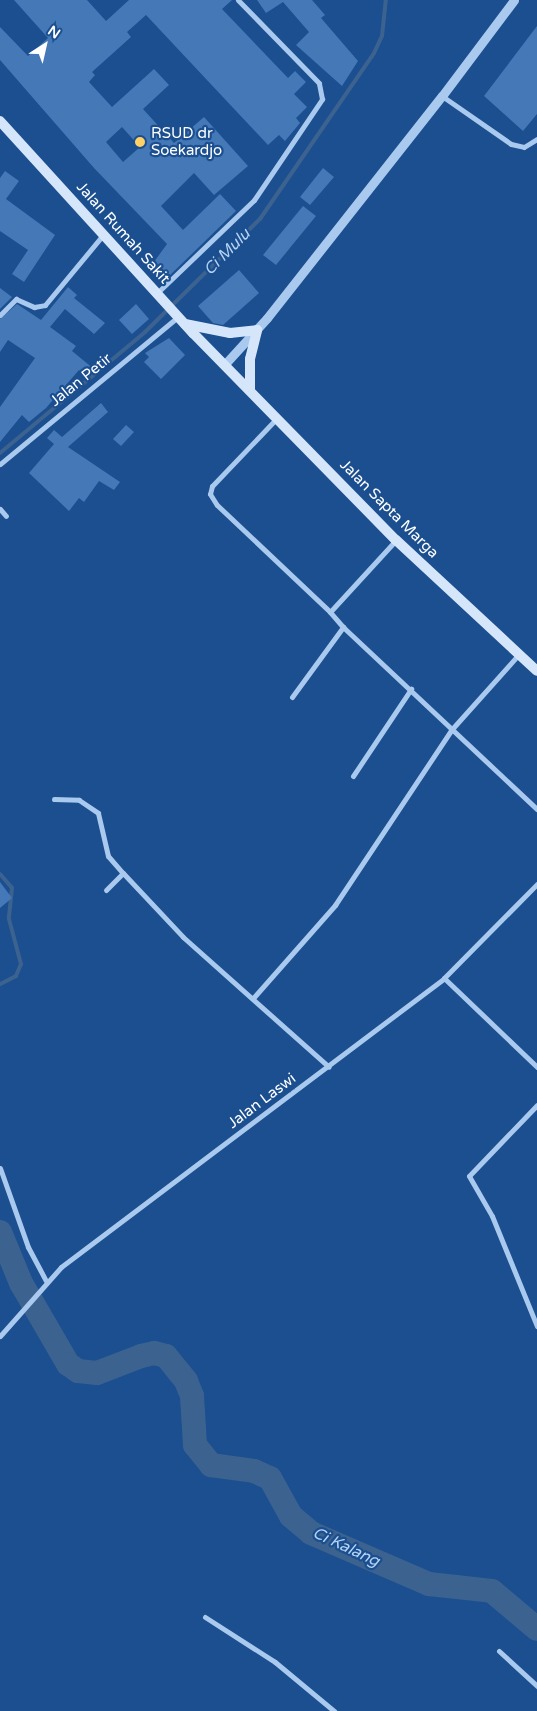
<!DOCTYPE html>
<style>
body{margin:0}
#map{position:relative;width:537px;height:1711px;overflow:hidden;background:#1b4f8f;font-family:"Varela Round",sans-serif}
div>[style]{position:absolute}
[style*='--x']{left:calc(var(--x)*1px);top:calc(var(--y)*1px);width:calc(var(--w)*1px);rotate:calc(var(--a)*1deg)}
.stream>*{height:4px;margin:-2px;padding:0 2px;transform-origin:2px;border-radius:2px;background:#3c6290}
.river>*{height:24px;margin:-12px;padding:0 12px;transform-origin:12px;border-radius:12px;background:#3c6290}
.building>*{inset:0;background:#4478b7}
.minor>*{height:5px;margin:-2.5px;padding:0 2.5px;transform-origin:2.5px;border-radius:2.5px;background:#a9c9ee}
.tertiary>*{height:9px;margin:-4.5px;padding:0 4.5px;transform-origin:4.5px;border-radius:4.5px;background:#a9c9ee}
.secondary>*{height:10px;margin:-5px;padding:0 5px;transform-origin:5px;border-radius:5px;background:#d6e6fa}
.dots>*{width:14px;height:14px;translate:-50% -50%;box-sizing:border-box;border:2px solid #1b4f8f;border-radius:50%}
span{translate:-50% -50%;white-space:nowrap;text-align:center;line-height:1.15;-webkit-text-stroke:4.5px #1b4f8f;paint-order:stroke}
.poi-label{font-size:15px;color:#fff}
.left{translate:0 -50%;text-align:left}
.street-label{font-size:15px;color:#fff}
.water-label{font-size:16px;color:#b5d3f5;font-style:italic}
.north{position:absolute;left:20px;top:20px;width:50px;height:50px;-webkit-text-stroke:4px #1b4f8f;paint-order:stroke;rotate:35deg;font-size:14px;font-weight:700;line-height:20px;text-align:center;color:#fff}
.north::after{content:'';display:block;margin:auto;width:18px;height:22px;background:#fff;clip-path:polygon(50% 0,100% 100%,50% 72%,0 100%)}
</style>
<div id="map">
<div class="stream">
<i style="--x:0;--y:453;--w:189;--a:-39.8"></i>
<i style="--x:145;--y:332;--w:161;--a:-44.5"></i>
<i style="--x:260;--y:219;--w:201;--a:-55.5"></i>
<i style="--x:374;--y:53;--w:19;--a:-65"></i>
<i style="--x:382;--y:36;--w:36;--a:-84"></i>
<i style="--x:0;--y:874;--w:18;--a:49"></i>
<i style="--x:12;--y:888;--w:31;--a:96"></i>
<i style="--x:9;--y:919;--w:47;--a:75.1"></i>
<i style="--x:21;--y:964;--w:13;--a:113"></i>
<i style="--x:16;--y:976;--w:18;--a:153"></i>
</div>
<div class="river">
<i style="--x:0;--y:1232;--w:55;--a:67.6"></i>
<i style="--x:21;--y:1283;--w:94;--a:59.9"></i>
<i style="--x:68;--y:1364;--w:12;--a:35"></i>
<i style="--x:78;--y:1371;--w:19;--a:6"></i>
<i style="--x:97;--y:1373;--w:47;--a:-21.1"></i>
<i style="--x:141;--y:1356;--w:13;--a:-13"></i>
<i style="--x:154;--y:1353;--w:12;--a:14"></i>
<i style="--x:166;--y:1356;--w:32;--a:51"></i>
<i style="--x:186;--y:1381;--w:16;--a:68"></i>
<i style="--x:192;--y:1396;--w:49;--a:86.5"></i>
<i style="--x:195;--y:1445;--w:26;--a:51"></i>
<i style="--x:211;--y:1465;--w:43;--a:7.9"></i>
<i style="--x:254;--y:1471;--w:17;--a:24"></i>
<i style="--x:270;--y:1478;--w:43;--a:61.1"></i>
<i style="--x:291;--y:1516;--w:26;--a:40"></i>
<i style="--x:311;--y:1533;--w:129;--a:23.4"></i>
<i style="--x:429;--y:1584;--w:63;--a:6.3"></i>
<i style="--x:492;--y:1591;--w:59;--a:40.2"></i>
</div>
<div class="building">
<i style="clip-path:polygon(evenodd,14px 0,87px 0,106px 21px,129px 0,232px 0,222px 9px,288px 78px,295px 71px,306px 82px,294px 94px,307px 107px,296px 118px,300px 123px,285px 141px,279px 135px,268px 145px,146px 15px,127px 32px,131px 37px,92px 72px,95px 75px,89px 82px,112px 107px,154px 69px,169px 85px,143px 109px,174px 143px,204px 117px,248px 166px,214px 195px,194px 173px,161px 206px,183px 230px,220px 194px,236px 211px,164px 281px,151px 266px,167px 244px,94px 168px,0 60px,0 27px,28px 56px,48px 38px,14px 0,122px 127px,140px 147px,123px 162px,106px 142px,122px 127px)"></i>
<i style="clip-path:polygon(257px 0,312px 0,325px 15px,321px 18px,358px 61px,342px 86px,296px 45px,309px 32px,283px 2px,266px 13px)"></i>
<i style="clip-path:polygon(537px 26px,537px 114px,523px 131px,484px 96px)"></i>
<i style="clip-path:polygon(323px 168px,334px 177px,310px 205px,300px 197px)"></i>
<i style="clip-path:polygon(5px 171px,19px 181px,6px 199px,55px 235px,24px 282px,12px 274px,28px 250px,0 231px,0 178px)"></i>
<i style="clip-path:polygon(303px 206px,316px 216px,276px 265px,263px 255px)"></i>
<i style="clip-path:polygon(239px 270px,259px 293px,223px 325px,213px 323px,198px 306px)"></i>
<i style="clip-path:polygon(68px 287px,77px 295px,74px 298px,105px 323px,94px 334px,65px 309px,50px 327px,76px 346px,72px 351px,94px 369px,86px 377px,79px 370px,46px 408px,29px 422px,22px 415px,0 442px,0 407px,35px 358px,8px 340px,0 352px,0 319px,17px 304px,41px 320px)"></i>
<i style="clip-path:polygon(0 288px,12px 297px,0 309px)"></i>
<i style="clip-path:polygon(136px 304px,149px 319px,132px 334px,119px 320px)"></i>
<i style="clip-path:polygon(169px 338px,185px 355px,161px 379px,144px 362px,149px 357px,145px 353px)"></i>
<i style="clip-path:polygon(101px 403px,108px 412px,68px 447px,120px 482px,114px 490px,99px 481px,84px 502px,79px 498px,69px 511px,29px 473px,54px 444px,47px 438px,54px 430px,62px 437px)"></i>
<i style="clip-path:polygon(126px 425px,134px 432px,121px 446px,113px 439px)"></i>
<i style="clip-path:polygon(0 882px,12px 898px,0 908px)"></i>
</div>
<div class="minor">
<i style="--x:442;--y:96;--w:84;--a:34.8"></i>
<i style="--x:511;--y:144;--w:13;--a:13"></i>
<i style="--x:524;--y:147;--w:15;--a:-32"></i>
<i style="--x:157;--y:293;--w:134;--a:-43.8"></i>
<i style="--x:254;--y:200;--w:122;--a:-56"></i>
<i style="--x:322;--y:99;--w:16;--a:-101"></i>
<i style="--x:319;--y:83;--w:116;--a:-134.3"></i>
<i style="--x:0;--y:315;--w:23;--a:-45"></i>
<i style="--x:16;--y:299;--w:20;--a:24"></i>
<i style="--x:34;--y:307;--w:11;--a:-10"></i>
<i style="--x:45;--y:305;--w:91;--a:-50.4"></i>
<i style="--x:277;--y:418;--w:94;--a:133.7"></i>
<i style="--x:212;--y:486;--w:8;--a:104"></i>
<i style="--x:210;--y:494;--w:13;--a:58"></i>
<i style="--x:217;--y:505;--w:156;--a:43.4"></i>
<i style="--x:330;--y:612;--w:98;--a:-47.5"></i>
<i style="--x:0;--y:464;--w:231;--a:-39.6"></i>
<i style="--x:0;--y:509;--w:9;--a:49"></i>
<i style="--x:343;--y:627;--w:266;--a:43.2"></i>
<i style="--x:292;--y:697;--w:87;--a:-53.9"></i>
<i style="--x:343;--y:627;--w:20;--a:-131"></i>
<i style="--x:353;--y:776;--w:105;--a:-56.3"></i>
<i style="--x:54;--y:799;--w:25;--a:2"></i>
<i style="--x:79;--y:800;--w:23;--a:34"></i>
<i style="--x:98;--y:813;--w:44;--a:76.9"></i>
<i style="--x:108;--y:856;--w:23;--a:49"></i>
<i style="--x:123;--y:873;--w:88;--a:46.8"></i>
<i style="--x:183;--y:937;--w:195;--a:41.7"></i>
<i style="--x:106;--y:890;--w:24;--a:-45"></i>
<i style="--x:444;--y:978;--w:129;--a:43.7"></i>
<i style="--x:254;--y:997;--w:123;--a:-48.6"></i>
<i style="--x:335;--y:905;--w:211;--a:-56.4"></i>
<i style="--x:452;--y:729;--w:101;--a:-48.2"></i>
<i style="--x:537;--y:1105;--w:98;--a:133.8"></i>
<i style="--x:469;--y:1176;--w:46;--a:60.1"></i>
<i style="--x:492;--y:1216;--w:119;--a:67.8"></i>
<i style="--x:0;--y:1168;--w:84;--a:70.5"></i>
<i style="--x:28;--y:1247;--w:38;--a:62"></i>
<i style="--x:0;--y:1336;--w:92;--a:-48.5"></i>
<i style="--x:61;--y:1267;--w:480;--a:-37"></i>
<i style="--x:444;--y:978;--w:132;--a:-45.3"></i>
<i style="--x:205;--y:1617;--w:83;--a:32.7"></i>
<i style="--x:275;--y:1662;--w:77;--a:39.7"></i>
<i style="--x:499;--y:1651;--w:52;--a:42.6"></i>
</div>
<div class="tertiary">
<i style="--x:225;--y:364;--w:62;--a:-47.6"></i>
<i style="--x:267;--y:318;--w:283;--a:-51.8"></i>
<i style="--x:442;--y:96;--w:120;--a:-53.1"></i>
</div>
<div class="secondary">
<i style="--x:0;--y:121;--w:287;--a:47.7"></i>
<i style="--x:193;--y:333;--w:290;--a:45.6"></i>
<i style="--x:396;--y:540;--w:192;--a:42.9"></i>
<i style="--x:185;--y:324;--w:46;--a:11.3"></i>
<i style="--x:230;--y:333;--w:27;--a:-6"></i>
<i style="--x:250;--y:389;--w:30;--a:-90"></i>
<i style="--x:250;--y:359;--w:30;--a:-76"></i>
</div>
<div class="dots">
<i style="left:140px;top:142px;background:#ffd166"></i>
</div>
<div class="poi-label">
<span class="left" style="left:151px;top:142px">RSUD dr<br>Soekardjo</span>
</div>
<div class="street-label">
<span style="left:123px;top:233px;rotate:48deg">Jalan Rumah Sakit</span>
<span style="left:81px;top:380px;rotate:-39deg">Jalan Petir</span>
<span style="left:389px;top:509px;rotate:45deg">Jalan Sapta Marga</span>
<span style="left:262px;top:1101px;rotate:-37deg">Jalan Laswi</span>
</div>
<div class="water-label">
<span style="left:227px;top:252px;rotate:-45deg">Ci Mulu</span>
<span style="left:346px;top:1547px;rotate:25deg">Ci Kalang</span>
</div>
<div class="north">N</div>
</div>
